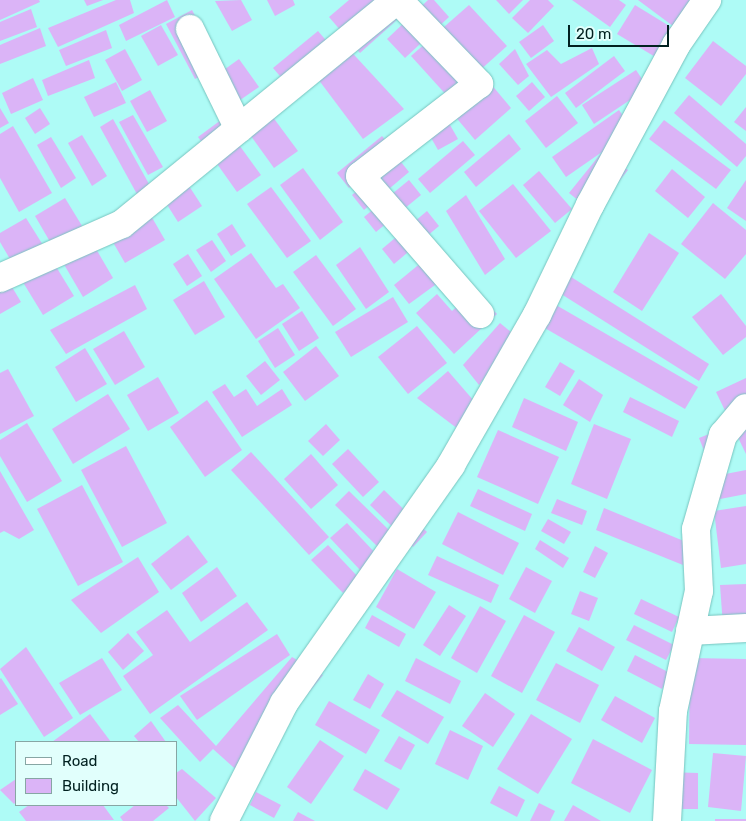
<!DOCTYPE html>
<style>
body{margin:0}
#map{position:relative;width:746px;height:821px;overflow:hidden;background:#aefbf6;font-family:Rubik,sans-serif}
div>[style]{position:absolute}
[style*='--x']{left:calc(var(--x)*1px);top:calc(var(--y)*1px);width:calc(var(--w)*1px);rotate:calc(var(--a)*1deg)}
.building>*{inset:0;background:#dbb4f7}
.roads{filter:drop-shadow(0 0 1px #77c4bf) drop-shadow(0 0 1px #77c4bf)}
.minor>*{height:28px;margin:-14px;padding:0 14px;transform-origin:14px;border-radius:14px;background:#fff}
span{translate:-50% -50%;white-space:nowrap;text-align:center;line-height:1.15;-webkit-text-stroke:4px #e1fffc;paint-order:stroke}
.legend{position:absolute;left:15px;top:741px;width:162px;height:65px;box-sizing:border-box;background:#e1fffc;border:1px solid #87a6a4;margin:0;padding:6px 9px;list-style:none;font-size:15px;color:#012120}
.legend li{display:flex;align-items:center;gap:10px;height:25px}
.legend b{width:25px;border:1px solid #87a6a4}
.scale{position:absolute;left:568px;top:25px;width:101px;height:22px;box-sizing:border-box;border:2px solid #012120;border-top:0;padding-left:6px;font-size:15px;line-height:18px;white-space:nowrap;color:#012120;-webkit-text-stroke:4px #e1fffc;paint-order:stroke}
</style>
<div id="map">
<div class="building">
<i style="clip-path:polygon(0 0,39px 0,40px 2px,0 20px)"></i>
<i style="clip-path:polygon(84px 0,103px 0,87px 6px)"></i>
<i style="clip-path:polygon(116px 0,130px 0,134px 13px,58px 47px,48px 28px)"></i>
<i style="clip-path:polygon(167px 0,175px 17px,126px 41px,119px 25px)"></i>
<i style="clip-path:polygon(241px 0,252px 20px,232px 31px,215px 1px)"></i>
<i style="clip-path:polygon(267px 0,293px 0,295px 5px,275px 16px)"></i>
<i style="clip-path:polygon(349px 0,419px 0,360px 53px,329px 17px)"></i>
<i style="clip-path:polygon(428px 0,434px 0,449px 17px,405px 58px,387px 39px)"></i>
<i style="clip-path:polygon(496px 0,523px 0,509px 14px)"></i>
<i style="clip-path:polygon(530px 0,548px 0,554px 6px,528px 33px,512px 18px)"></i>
<i style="clip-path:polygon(572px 0,619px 0,626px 5px,610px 27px)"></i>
<i style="clip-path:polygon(638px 0,699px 0,677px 29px)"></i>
<i style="clip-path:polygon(469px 5px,507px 46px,449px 98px,411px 56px)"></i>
<i style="clip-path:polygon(635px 5px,679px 32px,662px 61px,617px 34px)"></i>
<i style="clip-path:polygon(31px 9px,37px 27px,0 41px,0 22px)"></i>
<i style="clip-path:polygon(192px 10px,222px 65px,195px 79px,166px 24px)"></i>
<i style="clip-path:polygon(161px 25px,178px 55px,158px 66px,141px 36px)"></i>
<i style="clip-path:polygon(543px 25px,554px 41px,531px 58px,519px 42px)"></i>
<i style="clip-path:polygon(40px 28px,46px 46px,0 64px,0 45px)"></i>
<i style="clip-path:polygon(106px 30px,112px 48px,66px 66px,59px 50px)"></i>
<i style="clip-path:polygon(318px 31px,330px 45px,286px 83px,273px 68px)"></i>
<i style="clip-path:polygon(713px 41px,746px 66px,746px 74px,721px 106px,685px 78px)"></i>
<i style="clip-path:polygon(345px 45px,404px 109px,363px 139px,312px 71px)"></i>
<i style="clip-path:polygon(592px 48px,599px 64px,551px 97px,526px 64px,547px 50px,561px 64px)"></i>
<i style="clip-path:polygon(125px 49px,142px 80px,122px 91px,105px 60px)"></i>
<i style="clip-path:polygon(515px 49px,529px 76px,518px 85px,499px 64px)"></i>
<i style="clip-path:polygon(614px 56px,625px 71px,576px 108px,565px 93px)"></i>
<i style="clip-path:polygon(239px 59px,259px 87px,223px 112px,203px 85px)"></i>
<i style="clip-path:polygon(89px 60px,95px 78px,48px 96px,42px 80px)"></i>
<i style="clip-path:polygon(636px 70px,648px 88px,594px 124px,582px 105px)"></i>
<i style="clip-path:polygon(485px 77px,511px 108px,475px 140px,448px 108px)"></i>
<i style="clip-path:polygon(33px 78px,43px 100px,11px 114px,2px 93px)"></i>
<i style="clip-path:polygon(116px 82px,126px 103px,94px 117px,84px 97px)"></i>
<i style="clip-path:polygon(532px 82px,545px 97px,529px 111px,516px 96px)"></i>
<i style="clip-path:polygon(150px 90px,167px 121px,147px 132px,130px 101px)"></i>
<i style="clip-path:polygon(689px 95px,746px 144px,746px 156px,737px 167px,674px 113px)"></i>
<i style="clip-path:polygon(557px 96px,578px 123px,546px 148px,525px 121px)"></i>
<i style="clip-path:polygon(258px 97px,298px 151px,274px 168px,235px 114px)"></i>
<i style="clip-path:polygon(746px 107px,746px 131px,734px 122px)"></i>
<i style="clip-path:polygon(0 108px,9px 123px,0 128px)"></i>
<i style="clip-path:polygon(40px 108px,50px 124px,35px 134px,25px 118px)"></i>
<i style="clip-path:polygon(441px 109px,458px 139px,438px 150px,421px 120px)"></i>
<i style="clip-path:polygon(619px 110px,633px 130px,604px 151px,628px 170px,594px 213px,569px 193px,602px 152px,566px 177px,552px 157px)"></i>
<i style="clip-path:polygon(133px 115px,163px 167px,148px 175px,119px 122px)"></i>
<i style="clip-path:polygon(113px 119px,154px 193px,138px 196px,100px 127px)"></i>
<i style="clip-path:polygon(221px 120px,261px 175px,237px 192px,198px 137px)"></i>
<i style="clip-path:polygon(664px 120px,731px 170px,716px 189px,649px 139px)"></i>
<i style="clip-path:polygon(13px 126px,52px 193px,19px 212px,0 178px,0 134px)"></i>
<i style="clip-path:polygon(509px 134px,521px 149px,476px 187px,464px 172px)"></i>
<i style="clip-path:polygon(82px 135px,107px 176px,92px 186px,68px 143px)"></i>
<i style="clip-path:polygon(382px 136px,394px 150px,349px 188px,337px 173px)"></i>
<i style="clip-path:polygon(51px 137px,76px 178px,61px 188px,37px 145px)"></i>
<i style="clip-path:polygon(463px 141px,475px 155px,430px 193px,418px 179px)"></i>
<i style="clip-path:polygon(397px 157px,409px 172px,364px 210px,352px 195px)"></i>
<i style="clip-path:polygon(176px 166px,202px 206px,178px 222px,152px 181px)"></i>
<i style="clip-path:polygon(303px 168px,343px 222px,320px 240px,280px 185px)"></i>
<i style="clip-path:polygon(672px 169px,705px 197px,688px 218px,655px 191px)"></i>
<i style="clip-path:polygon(539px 171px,572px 209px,555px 223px,523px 185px)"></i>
<i style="clip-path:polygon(409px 180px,421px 195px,376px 232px,364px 217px)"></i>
<i style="clip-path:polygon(746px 180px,746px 221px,727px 208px)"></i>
<i style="clip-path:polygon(513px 184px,551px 231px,516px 258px,479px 211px)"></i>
<i style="clip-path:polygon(271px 187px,311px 241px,287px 258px,247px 204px)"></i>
<i style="clip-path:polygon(466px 195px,505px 259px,485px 275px,446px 211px)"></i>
<i style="clip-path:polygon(65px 198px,87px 234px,56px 252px,35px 216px)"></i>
<i style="clip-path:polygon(143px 202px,165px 240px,125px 263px,103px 225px)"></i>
<i style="clip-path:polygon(713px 203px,746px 230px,746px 254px,725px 279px,681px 244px)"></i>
<i style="clip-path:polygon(427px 211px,439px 226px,394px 264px,382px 249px)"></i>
<i style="clip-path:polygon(26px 218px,48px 253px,17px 271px,0 242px,0 233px)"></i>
<i style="clip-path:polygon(232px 224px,246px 246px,231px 256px,217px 234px)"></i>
<i style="clip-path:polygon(649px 233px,679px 253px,642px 311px,613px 292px)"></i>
<i style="clip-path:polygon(212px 240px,226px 261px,211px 272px,196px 250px)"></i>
<i style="clip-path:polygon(92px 242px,113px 278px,83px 297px,62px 261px)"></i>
<i style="clip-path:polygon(360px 247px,389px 292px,366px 309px,336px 265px)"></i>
<i style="clip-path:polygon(439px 248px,457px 269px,409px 304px,394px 285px)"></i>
<i style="clip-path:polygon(251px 253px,276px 288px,283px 284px,300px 308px,256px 339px,214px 279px)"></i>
<i style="clip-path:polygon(188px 254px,202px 276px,187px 286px,173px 264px)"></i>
<i style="clip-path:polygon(316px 255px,356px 309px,333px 326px,293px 272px)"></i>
<i style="clip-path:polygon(52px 260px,74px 296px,43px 315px,21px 279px)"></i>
<i style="clip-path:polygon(0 267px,21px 302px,0 314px)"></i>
<i style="clip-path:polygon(568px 275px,709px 364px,699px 381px,558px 292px)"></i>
<i style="clip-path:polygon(204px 281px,225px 317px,195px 335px,173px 300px)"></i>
<i style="clip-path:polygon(135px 285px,147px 309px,66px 354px,50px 330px)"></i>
<i style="clip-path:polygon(474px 290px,497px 314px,454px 354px,416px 313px,437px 294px,452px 311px)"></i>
<i style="clip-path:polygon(721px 294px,746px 326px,746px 337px,723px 355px,692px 317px)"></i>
<i style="clip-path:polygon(393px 297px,408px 322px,351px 357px,335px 332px)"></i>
<i style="clip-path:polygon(556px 305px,698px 387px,685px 409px,543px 327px)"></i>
<i style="clip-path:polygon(302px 311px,319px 338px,299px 351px,282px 324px)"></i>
<i style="clip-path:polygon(500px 323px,516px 336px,479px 385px,463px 365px)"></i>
<i style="clip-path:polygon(417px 326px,447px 363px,408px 394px,378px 357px)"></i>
<i style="clip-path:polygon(278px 328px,295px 355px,275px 368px,258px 341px)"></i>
<i style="clip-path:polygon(124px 331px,145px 367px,115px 385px,93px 349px)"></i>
<i style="clip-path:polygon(316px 346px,339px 376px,305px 401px,283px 372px)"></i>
<i style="clip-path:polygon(85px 348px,107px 384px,76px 402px,55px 367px)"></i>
<i style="clip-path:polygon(265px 361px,280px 380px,261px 395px,246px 376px)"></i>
<i style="clip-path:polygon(560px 362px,575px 371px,560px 396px,545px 387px)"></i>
<i style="clip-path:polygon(8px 369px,34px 416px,0 434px,0 373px)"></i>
<i style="clip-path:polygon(448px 371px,474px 401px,458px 429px,417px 398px)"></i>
<i style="clip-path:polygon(158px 377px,179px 413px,148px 431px,127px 395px)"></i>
<i style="clip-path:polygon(746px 378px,746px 454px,716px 392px)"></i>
<i style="clip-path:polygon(579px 379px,603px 395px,590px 422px,563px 405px)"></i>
<i style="clip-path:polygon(225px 384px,234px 397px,246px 389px,257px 406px,282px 389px,292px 405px,242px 437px,212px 392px)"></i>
<i style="clip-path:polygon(108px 394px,130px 429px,73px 464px,52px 429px)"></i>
<i style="clip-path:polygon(630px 397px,679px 421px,672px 437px,623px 412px)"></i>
<i style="clip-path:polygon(524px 398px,578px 422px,566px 451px,512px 427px)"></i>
<i style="clip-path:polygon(207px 400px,242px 450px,205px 477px,170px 427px)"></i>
<i style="clip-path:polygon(27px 423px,62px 481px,27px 502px,0 456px,0 440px)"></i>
<i style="clip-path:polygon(326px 424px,340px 440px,323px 456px,308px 441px)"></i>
<i style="clip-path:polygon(594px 424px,631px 439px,607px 499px,571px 484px)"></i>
<i style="clip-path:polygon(498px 430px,559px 457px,538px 504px,477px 477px)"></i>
<i style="clip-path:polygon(714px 432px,710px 466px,699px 438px)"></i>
<i style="clip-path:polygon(126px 446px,167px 523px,122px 547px,81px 470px)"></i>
<i style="clip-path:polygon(348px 449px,379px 482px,363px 497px,332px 464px)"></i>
<i style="clip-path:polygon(251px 452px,329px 537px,309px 555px,231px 470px)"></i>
<i style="clip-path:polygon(311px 454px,338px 485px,311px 509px,284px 479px)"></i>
<i style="clip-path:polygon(746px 470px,746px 494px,715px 500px,710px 477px)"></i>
<i style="clip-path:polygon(0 471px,34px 530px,19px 539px,4px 531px,0 533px)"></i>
<i style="clip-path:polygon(82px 485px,123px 562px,78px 586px,37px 509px)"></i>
<i style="clip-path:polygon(478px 489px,532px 514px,525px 531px,470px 506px)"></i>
<i style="clip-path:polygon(384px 490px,427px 532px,413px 547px,370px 505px)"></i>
<i style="clip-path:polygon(349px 491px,392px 533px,378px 547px,335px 505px)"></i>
<i style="clip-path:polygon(557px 499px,587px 511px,582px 525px,551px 513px)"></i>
<i style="clip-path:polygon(746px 506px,746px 564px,721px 568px,714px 511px)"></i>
<i style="clip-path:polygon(604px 508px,691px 544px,683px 565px,596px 530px)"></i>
<i style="clip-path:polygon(458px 512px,519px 543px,503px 575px,442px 544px)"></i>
<i style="clip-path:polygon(548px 519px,571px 532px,564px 544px,541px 531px)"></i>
<i style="clip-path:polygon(347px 523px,378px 556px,361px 571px,330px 538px)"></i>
<i style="clip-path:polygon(188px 535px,208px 562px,171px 590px,151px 564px)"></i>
<i style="clip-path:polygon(540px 540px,569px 558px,563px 568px,535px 549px)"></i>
<i style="clip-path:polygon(328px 545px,359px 578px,343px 593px,311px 560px)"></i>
<i style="clip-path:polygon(595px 546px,608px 553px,595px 578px,583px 572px)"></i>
<i style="clip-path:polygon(437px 556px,499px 585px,491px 603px,428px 575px)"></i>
<i style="clip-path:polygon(138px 557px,159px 592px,101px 633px,71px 600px)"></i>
<i style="clip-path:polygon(217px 567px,237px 596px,201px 622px,182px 593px)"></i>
<i style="clip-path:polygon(526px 567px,552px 581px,535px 613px,509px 599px)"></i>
<i style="clip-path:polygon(397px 569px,436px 592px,414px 629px,376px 607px)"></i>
<i style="clip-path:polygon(746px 584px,746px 625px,723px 626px,720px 585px)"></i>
<i style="clip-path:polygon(580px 591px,598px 598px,589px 621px,571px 614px)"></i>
<i style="clip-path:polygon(641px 599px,679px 617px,672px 632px,634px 614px)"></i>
<i style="clip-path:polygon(247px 602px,268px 630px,150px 714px,123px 676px,153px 655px,136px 632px,167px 610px,190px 642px)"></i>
<i style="clip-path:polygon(449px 605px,466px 616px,440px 656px,423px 645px)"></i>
<i style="clip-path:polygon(480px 606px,506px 621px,477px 673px,451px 658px)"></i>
<i style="clip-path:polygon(372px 615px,406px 634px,399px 647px,365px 628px)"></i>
<i style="clip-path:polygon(524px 615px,555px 632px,522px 693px,491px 676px)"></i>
<i style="clip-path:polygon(634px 625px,674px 645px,666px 660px,626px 640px)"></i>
<i style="clip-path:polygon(579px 627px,615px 647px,602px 671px,566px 651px)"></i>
<i style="clip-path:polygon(128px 633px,144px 651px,123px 670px,108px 652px)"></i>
<i style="clip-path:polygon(277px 634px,290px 655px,197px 720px,180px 696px)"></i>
<i style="clip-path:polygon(26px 647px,73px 718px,44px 737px,0 669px)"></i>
<i style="clip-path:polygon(635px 655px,670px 673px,662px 689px,627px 671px)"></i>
<i style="clip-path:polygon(292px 657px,323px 675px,242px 775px,213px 749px,200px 762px,160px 718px,178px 705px,216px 746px)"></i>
<i style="clip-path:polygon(102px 658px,122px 690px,80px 715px,59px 683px)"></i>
<i style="clip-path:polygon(416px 658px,461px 681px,450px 704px,405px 681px)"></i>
<i style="clip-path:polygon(690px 658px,746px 659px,746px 745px,689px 744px)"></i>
<i style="clip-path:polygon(556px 663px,599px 685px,580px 723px,536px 700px)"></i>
<i style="clip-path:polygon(368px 674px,384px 684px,370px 709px,353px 700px)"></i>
<i style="clip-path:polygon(1px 678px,18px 704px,0 715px,0 679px)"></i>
<i style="clip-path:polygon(397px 690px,444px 717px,428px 744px,381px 716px)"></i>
<i style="clip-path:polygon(485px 693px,515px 714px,493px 747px,462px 726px)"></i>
<i style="clip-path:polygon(615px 696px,655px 718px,642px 743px,601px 720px)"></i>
<i style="clip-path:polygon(329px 701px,380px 730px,366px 754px,315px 725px)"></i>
<i style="clip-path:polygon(90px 714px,111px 742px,52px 742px)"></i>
<i style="clip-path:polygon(531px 714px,572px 739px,538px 794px,497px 769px)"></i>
<i style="clip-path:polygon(151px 721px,166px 742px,139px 742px,134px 736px)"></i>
<i style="clip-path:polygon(450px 730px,483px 746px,468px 780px,435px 764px)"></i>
<i style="clip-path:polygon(399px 736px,415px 745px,401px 770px,384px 761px)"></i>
<i style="clip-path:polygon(593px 739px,652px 770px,630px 813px,571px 783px)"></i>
<i style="clip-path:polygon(320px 740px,344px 756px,311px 804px,287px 787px)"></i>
<i style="clip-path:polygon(713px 753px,746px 756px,741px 811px,708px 807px)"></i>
<i style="clip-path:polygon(182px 769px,216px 798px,195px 821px,176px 797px,176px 773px)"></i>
<i style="clip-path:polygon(365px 769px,400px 789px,387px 810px,353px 790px)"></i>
<i style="clip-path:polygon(667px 772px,698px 773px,698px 809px,666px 809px)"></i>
<i style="clip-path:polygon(16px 779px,16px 802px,14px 804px,0 790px)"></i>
<i style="clip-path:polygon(499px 786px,525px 800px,517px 817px,490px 803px)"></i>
<i style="clip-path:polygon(256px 792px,281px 805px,274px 818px,250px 805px)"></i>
<i style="clip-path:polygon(539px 803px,555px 811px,550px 821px,530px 821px)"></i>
<i style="clip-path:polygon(29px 805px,103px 805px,114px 820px,26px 821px,19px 812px)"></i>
<i style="clip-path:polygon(135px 805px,166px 805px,169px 808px,153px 821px,123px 821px,120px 817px)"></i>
<i style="clip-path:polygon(573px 805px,601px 821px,564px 821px)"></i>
<i style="clip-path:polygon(298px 812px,315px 821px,293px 821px)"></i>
<i style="clip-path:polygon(715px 819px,746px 819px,746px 821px,715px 821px)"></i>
</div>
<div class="roads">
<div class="minor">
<i style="--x:398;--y:0;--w:117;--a:46"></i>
<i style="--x:479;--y:84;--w:150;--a:142.3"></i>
<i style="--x:360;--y:176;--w:183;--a:49"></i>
<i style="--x:190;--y:29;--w:111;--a:63.9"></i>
<i style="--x:0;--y:278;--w:133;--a:-23.9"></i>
<i style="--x:122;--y:224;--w:355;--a:-39.2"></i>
<i style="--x:690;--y:631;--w:56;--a:-3.1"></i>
<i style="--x:224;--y:821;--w:132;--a:-63"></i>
<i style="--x:284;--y:703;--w:291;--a:-54.9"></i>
<i style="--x:451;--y:465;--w:173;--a:-60.2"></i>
<i style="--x:537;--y:315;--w:122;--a:-64.3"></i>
<i style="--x:590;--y:205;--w:182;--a:-61.7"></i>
<i style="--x:676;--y:45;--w:55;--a:-55.4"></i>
<i style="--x:667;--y:821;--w:110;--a:-86.9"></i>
<i style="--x:673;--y:711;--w:123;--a:-77.8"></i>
<i style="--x:699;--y:591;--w:62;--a:-92.8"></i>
<i style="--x:696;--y:529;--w:98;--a:-74"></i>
<i style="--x:723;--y:435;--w:35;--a:-50"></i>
</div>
</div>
<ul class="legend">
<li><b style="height:6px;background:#fff"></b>Road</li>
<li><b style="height:14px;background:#dbb4f7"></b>Building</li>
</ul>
<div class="scale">20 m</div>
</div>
